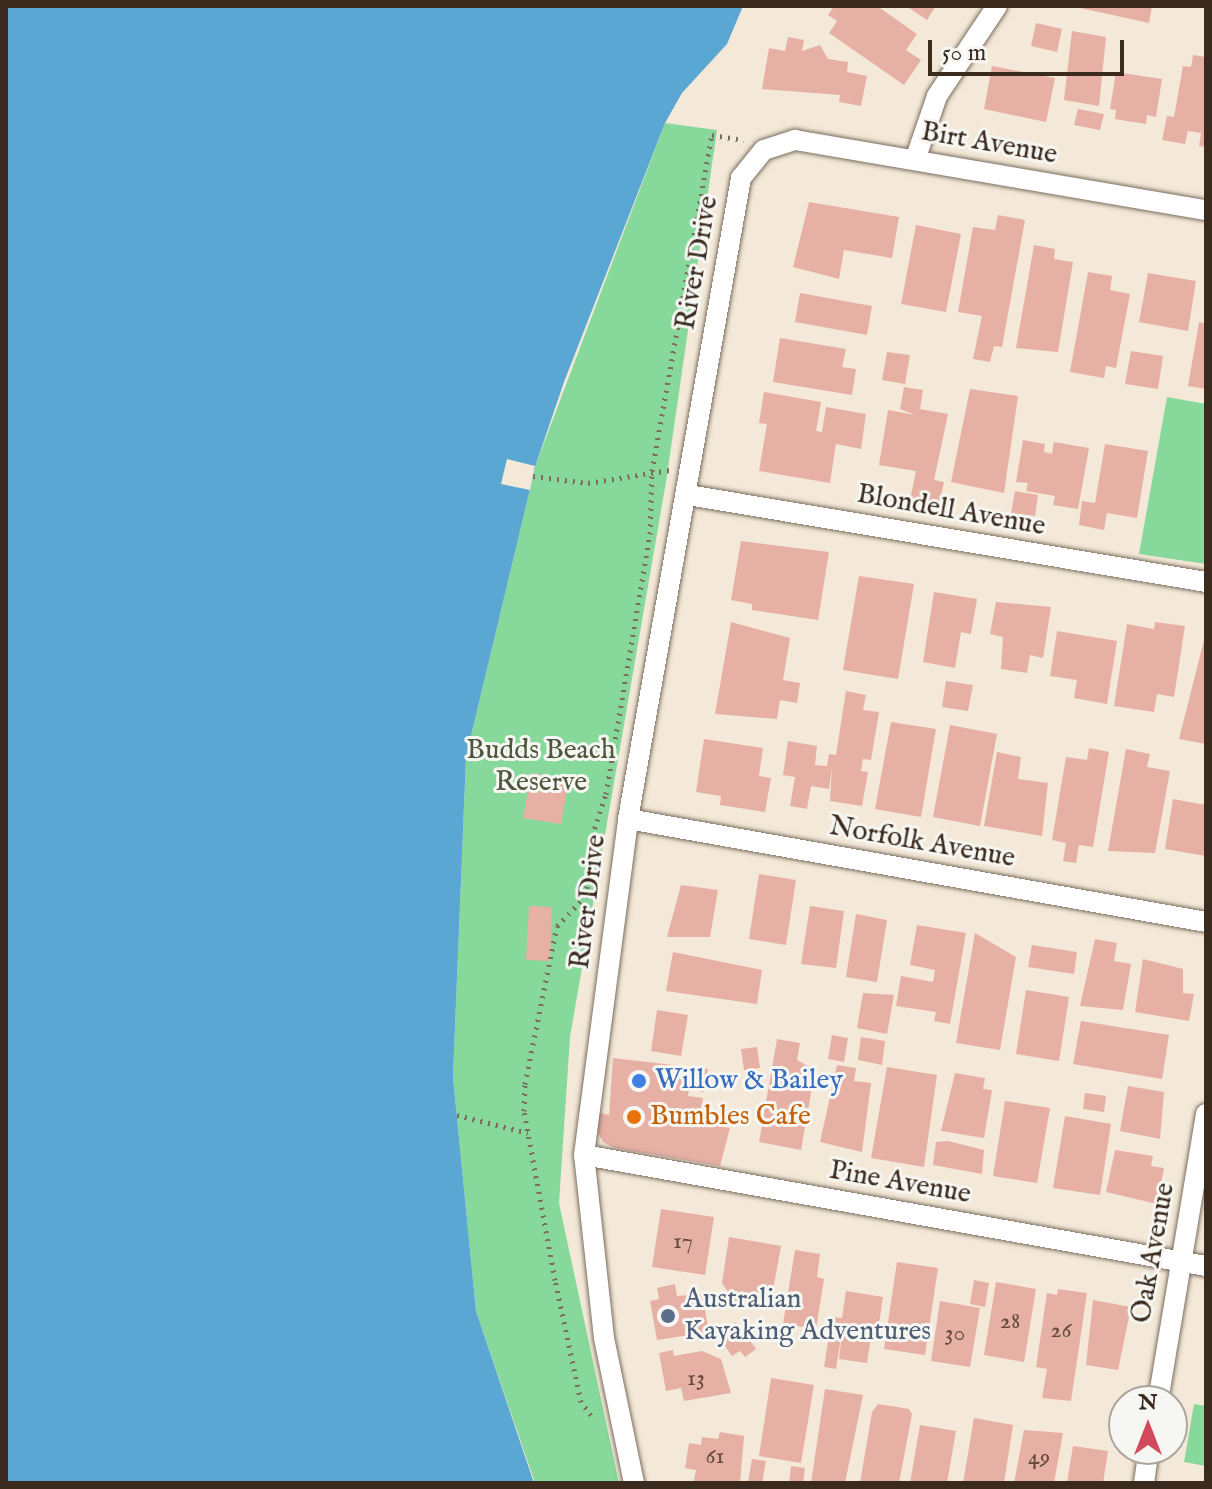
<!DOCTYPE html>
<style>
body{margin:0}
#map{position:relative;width:1212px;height:1489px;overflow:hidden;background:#f4e9d8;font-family:"IM FELL English",serif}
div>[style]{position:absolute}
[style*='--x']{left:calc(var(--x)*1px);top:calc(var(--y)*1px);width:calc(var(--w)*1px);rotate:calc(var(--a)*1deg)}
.green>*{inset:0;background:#86d99a}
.water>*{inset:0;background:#5ba7d4}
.pier>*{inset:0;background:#f4e9d8}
.building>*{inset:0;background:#e6b0a5}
.path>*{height:5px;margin-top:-2.5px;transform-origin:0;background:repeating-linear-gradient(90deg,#7c6d5f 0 2px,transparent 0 8px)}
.roads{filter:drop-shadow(0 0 2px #7c6d5f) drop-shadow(0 0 2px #7c6d5f)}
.minor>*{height:20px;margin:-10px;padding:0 10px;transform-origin:10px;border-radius:10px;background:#fff}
.dots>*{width:22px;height:22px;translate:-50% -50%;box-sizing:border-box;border:4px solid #f6f6f2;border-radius:50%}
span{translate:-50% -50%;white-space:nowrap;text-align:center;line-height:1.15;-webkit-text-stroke:6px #f6f6f2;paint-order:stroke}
.number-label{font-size:24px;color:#664c40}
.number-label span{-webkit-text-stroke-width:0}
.street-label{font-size:28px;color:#3b2a1e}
.park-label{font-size:28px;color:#4e563d}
.shop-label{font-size:28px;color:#366cbe}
.left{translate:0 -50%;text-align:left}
.food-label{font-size:28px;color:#c56008}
.service-label{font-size:28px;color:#4e5e75}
.frame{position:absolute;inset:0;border:8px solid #3b2a1e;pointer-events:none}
.north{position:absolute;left:1108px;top:1385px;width:80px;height:80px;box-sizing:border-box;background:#f6f6f2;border:2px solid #aba49d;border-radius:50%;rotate:0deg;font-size:22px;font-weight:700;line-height:32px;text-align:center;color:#3b2a1e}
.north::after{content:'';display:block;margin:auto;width:28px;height:36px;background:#d1495b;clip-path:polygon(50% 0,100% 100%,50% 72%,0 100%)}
.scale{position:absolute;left:928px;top:40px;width:196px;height:36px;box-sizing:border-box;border:4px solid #3b2a1e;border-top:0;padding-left:10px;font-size:24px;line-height:28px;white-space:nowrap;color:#3b2a1e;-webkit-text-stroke:6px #f6f6f2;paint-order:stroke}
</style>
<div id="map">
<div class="green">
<i style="clip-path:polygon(665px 123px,717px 130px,666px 482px,570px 1037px,559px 1203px,619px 1483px,535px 1483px,476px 1311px,453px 1077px,466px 757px,536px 464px)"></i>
<i style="clip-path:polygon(1167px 397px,1206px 404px,1206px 564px,1139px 554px)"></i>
<i style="clip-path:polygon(1194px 1404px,1206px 1406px,1206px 1466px,1184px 1462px)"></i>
</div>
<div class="water">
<i style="clip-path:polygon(6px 6px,743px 6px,727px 44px,682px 93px,665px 123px,564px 382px,536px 464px,466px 757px,453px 1077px,476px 1311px,534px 1483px,6px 1483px)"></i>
</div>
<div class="pier">
<i style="clip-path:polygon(507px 459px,535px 466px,530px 490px,501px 484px)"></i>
</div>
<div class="building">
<i style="clip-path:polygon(834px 6px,877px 6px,917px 34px,906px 50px,921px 60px,904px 85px,829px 33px,837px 21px,828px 15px)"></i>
<i style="clip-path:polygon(906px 6px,936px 6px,927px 20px)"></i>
<i style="clip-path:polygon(1152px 6px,1149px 23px,1080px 8px,1080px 6px)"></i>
<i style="clip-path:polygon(1036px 23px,1062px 29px,1057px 52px,1031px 46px)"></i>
<i style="clip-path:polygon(1072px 31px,1106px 37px,1099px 106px,1064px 100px)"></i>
<i style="clip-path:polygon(788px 37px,804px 40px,802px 51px,820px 45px,828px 59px,848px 62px,847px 72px,867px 76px,861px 106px,839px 102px,840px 95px,762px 89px,769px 48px,785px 51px)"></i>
<i style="clip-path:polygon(1193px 55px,1206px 57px,1206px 147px,1199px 146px,1201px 133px,1188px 131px,1185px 144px,1162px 140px,1167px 116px,1174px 117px,1183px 66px,1191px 67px)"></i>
<i style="clip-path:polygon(992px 66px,1055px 78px,1046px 122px,984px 109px)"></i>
<i style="clip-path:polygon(1116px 72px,1162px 79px,1156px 117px,1147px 115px,1146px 124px,1115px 119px,1116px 110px,1110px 109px)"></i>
<i style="clip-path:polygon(1078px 109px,1104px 114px,1100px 130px,1074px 125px)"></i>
<i style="clip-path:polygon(809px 202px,899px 217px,892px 258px,844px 250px,839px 279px,793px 267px)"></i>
<i style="clip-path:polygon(998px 215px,1025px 220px,1002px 347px,994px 346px,990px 362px,973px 359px,982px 316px,958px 312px,973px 227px,995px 230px)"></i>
<i style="clip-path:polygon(916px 225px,961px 234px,946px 312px,901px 304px)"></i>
<i style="clip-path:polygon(1034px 245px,1055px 249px,1054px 259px,1073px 262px,1058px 352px,1016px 348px)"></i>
<i style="clip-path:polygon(1088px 272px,1112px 276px,1110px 290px,1130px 294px,1116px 368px,1106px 366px,1104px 378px,1070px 372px)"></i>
<i style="clip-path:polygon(1148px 273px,1196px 281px,1188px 331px,1139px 322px)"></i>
<i style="clip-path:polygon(800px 293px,872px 306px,867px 335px,795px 322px)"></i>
<i style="clip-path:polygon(1199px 322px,1206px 324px,1206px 389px,1188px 386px)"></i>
<i style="clip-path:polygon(780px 338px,846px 349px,842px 367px,856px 369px,852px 395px,773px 382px)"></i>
<i style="clip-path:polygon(1131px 351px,1163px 356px,1158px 389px,1125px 384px)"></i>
<i style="clip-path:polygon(887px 352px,910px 355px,905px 384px,882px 380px)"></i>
<i style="clip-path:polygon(904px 387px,923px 390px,920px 409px,948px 414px,934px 480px,944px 482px,939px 505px,910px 500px,916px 471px,879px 465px,888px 410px,915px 415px,900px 409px)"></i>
<i style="clip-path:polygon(970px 389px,1018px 396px,1004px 493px,951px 482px)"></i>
<i style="clip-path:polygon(764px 392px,821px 402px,816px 431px,822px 432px,826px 407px,866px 414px,861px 449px,836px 444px,830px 483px,759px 471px,767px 424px,759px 423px)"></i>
<i style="clip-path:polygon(1023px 440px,1045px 444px,1044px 452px,1052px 454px,1054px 442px,1089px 448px,1078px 509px,1053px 505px,1055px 496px,1026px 491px,1028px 483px,1016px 482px)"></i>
<i style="clip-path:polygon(1105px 444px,1148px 451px,1137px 518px,1107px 513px,1104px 530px,1079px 525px,1082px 501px,1095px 503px)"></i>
<i style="clip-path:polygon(1015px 491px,1038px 495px,1035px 516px,1011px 513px)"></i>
<i style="clip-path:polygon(741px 541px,829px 552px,818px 620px,752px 610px,752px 604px,731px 600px)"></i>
<i style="clip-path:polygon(859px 576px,914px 584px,898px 679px,843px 670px)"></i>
<i style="clip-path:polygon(934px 592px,977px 599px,971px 634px,961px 632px,955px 668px,923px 662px)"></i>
<i style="clip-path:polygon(996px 602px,1051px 607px,1043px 658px,1030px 655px,1027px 673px,1001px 669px,1003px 637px,990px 634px)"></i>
<i style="clip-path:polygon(731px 622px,790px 638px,783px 680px,800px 683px,797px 703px,780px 700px,777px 719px,715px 714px)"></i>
<i style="clip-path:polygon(1155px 622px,1185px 626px,1174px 697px,1157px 694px,1154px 712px,1114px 706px,1127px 624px,1154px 629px)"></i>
<i style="clip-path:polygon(1057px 631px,1117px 641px,1107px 704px,1074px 698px,1077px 680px,1050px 676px)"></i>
<i style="clip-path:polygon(1204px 640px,1206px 640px,1206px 744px,1179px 739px)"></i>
<i style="clip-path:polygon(946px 681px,973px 685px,968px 711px,942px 707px)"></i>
<i style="clip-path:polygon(846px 691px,866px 695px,863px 710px,879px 712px,871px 760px,863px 759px,861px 771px,868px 772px,862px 806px,830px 801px,832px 767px,829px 789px,811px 786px,807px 809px,790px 806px,795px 777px,783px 775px,788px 741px,817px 746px,815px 765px,827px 766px,829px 754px,836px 755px)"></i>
<i style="clip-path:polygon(891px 722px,936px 729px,921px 817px,875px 809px)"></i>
<i style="clip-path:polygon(950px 725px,997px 734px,980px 826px,933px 817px)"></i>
<i style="clip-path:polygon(704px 739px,763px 748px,759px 776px,771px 778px,765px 812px,720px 805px,721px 796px,696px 792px)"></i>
<i style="clip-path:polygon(1089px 748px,1109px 752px,1093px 847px,1079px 845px,1076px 863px,1063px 861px,1066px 843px,1052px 840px,1066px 757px,1087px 760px)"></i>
<i style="clip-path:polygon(1126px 749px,1150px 754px,1147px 767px,1170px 771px,1155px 853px,1108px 851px)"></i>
<i style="clip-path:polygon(997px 752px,1021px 757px,1018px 779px,1048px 783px,1042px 836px,984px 826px)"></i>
<i style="clip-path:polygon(531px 773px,569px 779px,561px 824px,523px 818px)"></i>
<i style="clip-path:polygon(1173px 799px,1206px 805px,1206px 856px,1165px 849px)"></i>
<i style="clip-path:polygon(759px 874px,796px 880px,786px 945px,749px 939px)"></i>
<i style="clip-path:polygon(681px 885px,718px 890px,710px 937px,667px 937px)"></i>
<i style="clip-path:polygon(529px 906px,552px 907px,550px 961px,526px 960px)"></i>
<i style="clip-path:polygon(810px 906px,844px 911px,836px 968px,801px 964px)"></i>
<i style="clip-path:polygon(856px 914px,887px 920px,877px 982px,846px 977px)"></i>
<i style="clip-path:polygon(917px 925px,966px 933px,950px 1024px,934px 1021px,936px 1012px,896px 1006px,901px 976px,933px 982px,935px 970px,910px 965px)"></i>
<i style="clip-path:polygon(975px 933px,1016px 957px,1000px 1050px,956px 1043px)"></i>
<i style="clip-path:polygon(1095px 939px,1117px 943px,1114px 961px,1131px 964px,1123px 1010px,1080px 1006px)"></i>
<i style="clip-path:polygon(1032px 945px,1077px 952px,1074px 974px,1028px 967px)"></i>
<i style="clip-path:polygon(673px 952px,762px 970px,757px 1004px,666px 991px)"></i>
<i style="clip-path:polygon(1143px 959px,1183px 969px,1183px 993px,1194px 994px,1189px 1021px,1135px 1012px)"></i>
<i style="clip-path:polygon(1026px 990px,1069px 997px,1059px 1061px,1016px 1054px)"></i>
<i style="clip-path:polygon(863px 993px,894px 995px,887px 1034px,857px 1028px)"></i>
<i style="clip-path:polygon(657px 1010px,688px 1015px,681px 1056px,651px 1051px)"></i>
<i style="clip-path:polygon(1081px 1021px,1169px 1035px,1162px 1079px,1073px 1064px)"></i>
<i style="clip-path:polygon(832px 1035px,848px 1038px,844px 1062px,828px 1059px)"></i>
<i style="clip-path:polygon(861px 1037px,885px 1041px,882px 1065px,858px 1060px)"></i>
<i style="clip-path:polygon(777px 1039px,800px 1043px,797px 1060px,815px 1070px,801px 1150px,759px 1142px)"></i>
<i style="clip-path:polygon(757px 1047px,760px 1068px,744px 1070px,741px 1049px)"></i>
<i style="clip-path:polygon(613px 1058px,708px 1069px,704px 1092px,689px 1089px,688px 1096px,703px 1098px,699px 1123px,730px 1128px,720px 1166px,614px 1148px,603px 1142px,596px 1129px,599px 1113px,609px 1115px)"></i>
<i style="clip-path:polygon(837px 1065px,856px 1068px,854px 1081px,871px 1083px,862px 1152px,820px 1142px)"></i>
<i style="clip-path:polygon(887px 1067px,937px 1075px,924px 1167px,871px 1158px)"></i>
<i style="clip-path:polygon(955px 1073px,985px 1078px,983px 1089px,992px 1090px,984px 1138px,941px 1131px)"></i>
<i style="clip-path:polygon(1128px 1086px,1164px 1092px,1160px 1139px,1120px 1131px)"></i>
<i style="clip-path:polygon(1085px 1093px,1106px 1096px,1104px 1112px,1083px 1109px)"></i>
<i style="clip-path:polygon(1005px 1101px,1050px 1108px,1037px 1183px,993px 1176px)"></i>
<i style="clip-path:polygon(1065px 1116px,1111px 1124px,1100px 1195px,1053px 1188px)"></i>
<i style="clip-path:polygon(948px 1141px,984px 1150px,982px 1174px,933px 1165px,936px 1142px)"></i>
<i style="clip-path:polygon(1115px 1150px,1153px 1156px,1151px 1166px,1164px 1168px,1157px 1204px,1106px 1192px)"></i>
<i style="clip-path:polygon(661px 1209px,714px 1217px,705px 1275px,652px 1267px)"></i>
<i style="clip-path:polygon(729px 1237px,781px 1246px,770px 1307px,735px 1302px,722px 1283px)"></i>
<i style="clip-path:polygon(795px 1250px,820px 1254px,817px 1277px,824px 1279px,816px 1329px,783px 1324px)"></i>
<i style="clip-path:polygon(897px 1262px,938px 1268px,925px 1355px,884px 1349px)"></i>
<i style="clip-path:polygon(974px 1280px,989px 1283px,985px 1307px,970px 1304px)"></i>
<i style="clip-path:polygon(996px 1282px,1036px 1289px,1024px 1362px,984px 1355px)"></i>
<i style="clip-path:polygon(675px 1284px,677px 1296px,702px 1294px,709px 1332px,657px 1340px,650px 1301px,659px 1299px,657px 1288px)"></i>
<i style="clip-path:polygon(1058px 1289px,1087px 1293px,1071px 1401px,1042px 1398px,1047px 1369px,1036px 1367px,1047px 1293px,1057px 1295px)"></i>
<i style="clip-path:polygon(846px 1291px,883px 1297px,878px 1331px,872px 1330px,867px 1363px,839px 1359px,843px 1325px,836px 1369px,824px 1367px,832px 1317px,842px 1318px)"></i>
<i style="clip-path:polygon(1093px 1300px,1131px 1307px,1118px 1370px,1086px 1365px)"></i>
<i style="clip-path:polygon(940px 1301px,980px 1308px,970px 1367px,931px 1361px)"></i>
<i style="clip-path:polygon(736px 1322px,756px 1349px,745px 1357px,740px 1351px,732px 1356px,717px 1335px)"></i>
<i style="clip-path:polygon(673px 1350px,674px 1356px,702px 1351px,721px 1359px,731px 1393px,684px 1401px,681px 1388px,666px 1391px,659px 1353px)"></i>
<i style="clip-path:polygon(771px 1378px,814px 1385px,801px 1463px,759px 1456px)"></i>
<i style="clip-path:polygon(825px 1389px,863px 1395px,845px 1483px,811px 1483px)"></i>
<i style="clip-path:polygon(878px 1404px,909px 1409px,912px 1414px,899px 1483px,860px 1483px,872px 1412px)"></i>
<i style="clip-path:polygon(974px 1418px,1013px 1425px,1004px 1483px,963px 1483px)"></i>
<i style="clip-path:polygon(920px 1425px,956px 1431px,947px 1483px,910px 1483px)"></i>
<i style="clip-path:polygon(1024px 1430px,1063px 1433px,1054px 1483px,1014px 1483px)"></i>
<i style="clip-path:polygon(720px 1432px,744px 1436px,740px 1483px,694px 1481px,696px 1470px,685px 1468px,689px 1443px,701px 1445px,702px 1437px,718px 1439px)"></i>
<i style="clip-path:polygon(1073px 1446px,1108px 1451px,1103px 1483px,1067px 1483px)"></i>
<i style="clip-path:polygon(752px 1459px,766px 1461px,762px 1483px,748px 1482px)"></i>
<i style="clip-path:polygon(791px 1466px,805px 1468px,803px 1483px,789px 1483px)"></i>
</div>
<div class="path">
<i style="--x:533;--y:476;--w:55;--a:7.3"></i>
<i style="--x:588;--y:483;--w:83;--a:-9"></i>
<i style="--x:457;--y:1115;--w:73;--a:14.2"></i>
<i style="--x:591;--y:1415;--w:16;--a:-128"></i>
<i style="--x:581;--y:1402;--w:125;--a:-102"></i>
<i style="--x:555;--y:1280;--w:172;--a:-100.4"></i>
<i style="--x:524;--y:1111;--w:27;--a:-88"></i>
<i style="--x:525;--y:1084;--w:161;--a:-78.6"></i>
<i style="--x:557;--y:926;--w:42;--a:-46"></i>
<i style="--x:586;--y:896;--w:60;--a:-84.3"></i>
<i style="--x:592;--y:836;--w:44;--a:-71.6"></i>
<i style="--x:606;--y:794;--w:264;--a:-80.4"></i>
<i style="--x:650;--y:534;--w:63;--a:-88.2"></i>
<i style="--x:652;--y:471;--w:341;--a:-79.9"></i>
<i style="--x:712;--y:135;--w:32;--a:9"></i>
</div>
<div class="roads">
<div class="minor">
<i style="--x:915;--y:160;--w:68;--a:-71"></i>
<i style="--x:937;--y:96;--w:108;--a:-56.3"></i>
<i style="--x:688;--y:495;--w:525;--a:9.53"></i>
<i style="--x:628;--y:819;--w:587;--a:10.1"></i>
<i style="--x:584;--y:1155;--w:632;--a:10.12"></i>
<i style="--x:1158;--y:1401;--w:291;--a:-80.5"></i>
<i style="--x:634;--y:1483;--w:148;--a:-101.7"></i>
<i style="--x:604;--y:1338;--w:184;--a:-96.2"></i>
<i style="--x:584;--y:1155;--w:339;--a:-82.5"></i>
<i style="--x:628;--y:819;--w:651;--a:-80"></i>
<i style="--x:741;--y:178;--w:36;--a:-51"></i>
<i style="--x:764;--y:150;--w:33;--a:-18"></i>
<i style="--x:795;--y:140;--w:417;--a:9.7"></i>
<i style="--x:1144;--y:1483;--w:34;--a:-82"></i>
</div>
</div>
<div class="dots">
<i style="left:639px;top:1081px;background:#3f7fe0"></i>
<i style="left:634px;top:1117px;background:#e8710a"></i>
<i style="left:668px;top:1316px;background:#5c6f8a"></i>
</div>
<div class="number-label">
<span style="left:683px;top:1242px">17</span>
<span style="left:1010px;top:1322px">28</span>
<span style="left:1061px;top:1331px">26</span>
<span style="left:955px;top:1334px">30</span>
<span style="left:696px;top:1379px">13</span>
<span style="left:715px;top:1457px">61</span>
<span style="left:1039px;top:1458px">49</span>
</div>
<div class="street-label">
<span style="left:989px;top:144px;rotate:10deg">Birt Avenue</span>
<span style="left:698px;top:263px;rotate:-80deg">River Drive</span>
<span style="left:951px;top:511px;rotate:10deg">Blondell Avenue</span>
<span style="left:922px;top:843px;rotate:10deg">Norfolk Avenue</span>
<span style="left:589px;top:902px;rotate:-83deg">River Drive</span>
<span style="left:900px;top:1183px;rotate:10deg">Pine Avenue</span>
<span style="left:1154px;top:1253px;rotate:-80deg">Oak Avenue</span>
</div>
<div class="park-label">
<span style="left:541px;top:767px">Budds Beach<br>Reserve</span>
</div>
<div class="shop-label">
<span class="left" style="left:655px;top:1081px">Willow &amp; Bailey</span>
</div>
<div class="food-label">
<span class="left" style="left:650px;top:1117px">Bumbles Cafe</span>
</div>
<div class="service-label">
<span class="left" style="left:684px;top:1316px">Australian<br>Kayaking Adventures</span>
</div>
<div class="frame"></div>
<div class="north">N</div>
<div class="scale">50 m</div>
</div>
